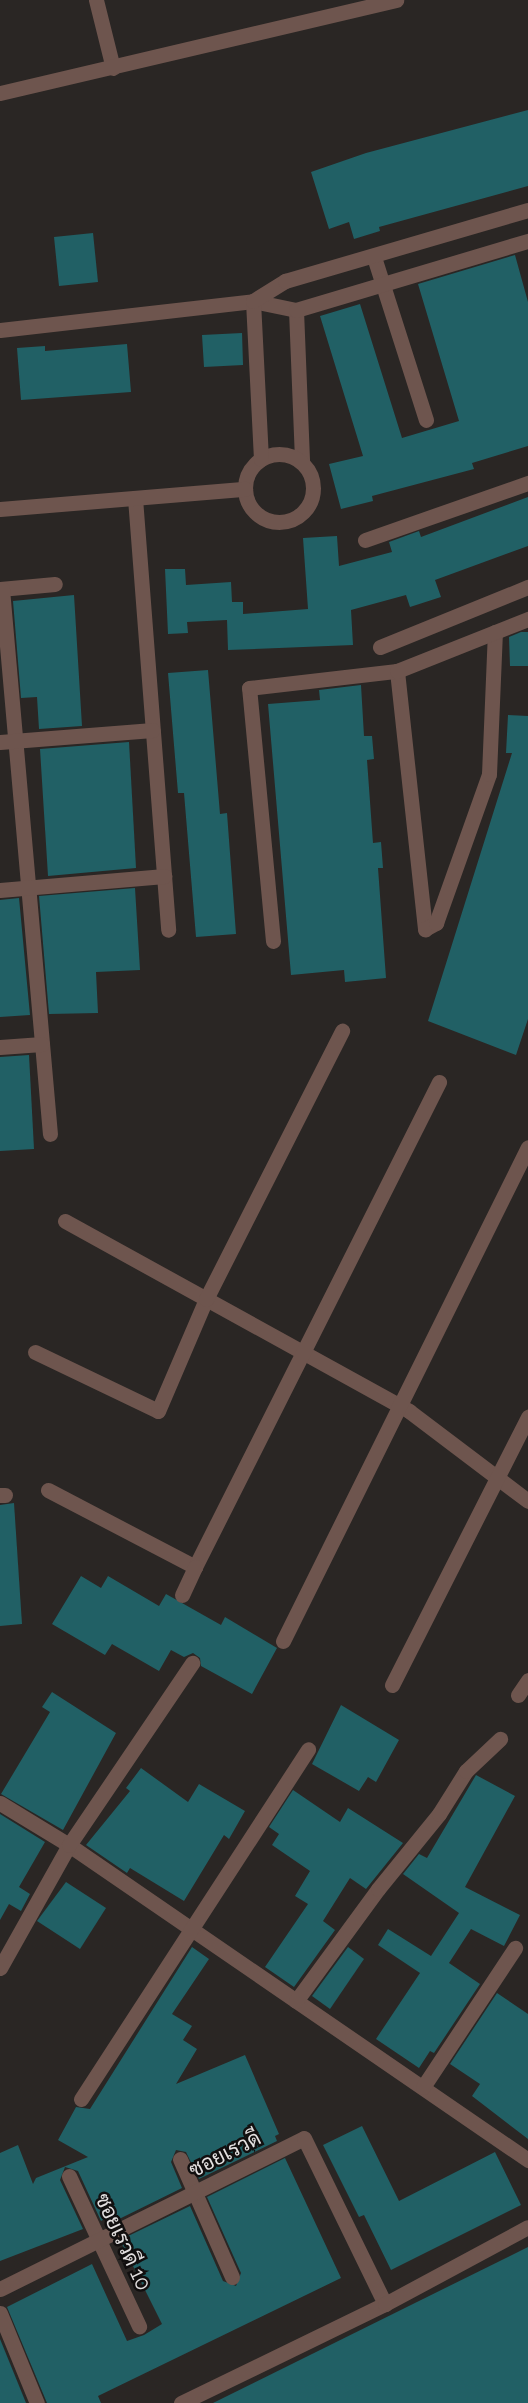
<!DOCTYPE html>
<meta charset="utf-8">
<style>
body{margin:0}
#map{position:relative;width:528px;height:2403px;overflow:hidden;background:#2a2624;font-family:Raleway,Sarabun,sans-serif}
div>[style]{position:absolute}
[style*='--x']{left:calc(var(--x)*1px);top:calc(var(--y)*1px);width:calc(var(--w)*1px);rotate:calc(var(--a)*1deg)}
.building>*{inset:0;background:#216065}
.minor>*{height:15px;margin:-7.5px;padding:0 7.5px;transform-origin:7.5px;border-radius:7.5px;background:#6e554e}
.minor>.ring{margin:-7.5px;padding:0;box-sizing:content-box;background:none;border:15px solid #6e554e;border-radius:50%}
span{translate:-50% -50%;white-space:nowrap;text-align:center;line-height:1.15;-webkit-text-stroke:5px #110f0f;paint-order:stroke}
.street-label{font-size:21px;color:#e3e0e0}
</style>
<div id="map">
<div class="building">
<i style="clip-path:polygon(528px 110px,528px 186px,379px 227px,380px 231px,354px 239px,349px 222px,329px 229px,311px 172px,366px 153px)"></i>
<i style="clip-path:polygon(93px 233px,98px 282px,59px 286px,54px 237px)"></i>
<i style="clip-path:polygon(515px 255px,528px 302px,528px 446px,472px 463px,474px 469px,372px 496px,373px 501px,341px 509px,329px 464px,363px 456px,320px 316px,360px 304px,402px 438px,459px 421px,418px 284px)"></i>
<i style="clip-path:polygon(242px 333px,243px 365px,204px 367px,202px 335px)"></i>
<i style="clip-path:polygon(127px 344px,131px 392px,21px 400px,17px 348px,45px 346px,45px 351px)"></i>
<i style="clip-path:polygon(528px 497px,528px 546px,435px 580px,441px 597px,410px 607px,406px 595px,351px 610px,353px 645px,228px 650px,227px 620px,187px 622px,188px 633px,168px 634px,165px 569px,185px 569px,186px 585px,231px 582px,232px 602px,243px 602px,243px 614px,308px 609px,303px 538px,337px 536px,339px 566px,392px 552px,389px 542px,419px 531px,421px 537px)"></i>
<i style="clip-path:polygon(74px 595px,82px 726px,39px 729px,37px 697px,21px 698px,13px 601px)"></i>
<i style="clip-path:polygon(521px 632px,528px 632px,528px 666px,510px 666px,509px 637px)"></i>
<i style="clip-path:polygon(208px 670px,220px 814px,227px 813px,236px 934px,196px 937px,184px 793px,178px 793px,168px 673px)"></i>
<i style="clip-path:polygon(361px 685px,364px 736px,372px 736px,374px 759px,367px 760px,373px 843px,381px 842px,383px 868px,378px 868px,386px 978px,345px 982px,344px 970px,291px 975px,268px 704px,320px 700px,319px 690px)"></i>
<i style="clip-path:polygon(508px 715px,528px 716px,528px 1019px,516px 1055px,428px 1021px,512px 753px,506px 753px)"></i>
<i style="clip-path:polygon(129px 742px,136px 868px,48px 876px,40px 749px)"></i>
<i style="clip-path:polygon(135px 888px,140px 970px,96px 972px,98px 1013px,49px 1014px,39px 896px)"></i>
<i style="clip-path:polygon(19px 898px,30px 1015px,0 1017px,0 900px)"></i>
<i style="clip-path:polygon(29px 1055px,34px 1149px,0 1151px,0 1057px)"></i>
<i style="clip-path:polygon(14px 1503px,22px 1624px,0 1626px,0 1505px)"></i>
<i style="clip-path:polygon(81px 1576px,101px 1588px,108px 1576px,159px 1606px,166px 1594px,221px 1625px,225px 1617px,277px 1648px,252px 1694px,201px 1666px,200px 1658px,193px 1653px,184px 1657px,171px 1650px,159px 1671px,112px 1644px,105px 1655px,52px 1624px)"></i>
<i style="clip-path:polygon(52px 1692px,116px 1733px,63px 1830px,1px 1794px,50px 1712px,42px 1707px)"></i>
<i style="clip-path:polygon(341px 1705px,399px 1740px,376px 1782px,368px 1777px,359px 1791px,312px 1764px)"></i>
<i style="clip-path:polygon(141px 1768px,188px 1802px,199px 1784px,245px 1811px,229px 1839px,224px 1835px,184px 1901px,130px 1868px,127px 1873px,86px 1845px,130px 1791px,126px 1788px)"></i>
<i style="clip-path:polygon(476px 1775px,515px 1796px,465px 1887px,520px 1915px,504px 1946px,471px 1929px,449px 1963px,480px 1984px,434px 2053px,430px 2051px,419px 2068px,376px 2039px,420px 1973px,378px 1945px,388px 1929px,431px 1956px,459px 1913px,403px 1874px,419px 1854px,427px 1858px)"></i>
<i style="clip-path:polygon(293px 1790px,340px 1822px,348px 1808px,403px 1843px,366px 1889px,350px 1878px,323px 1921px,335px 1930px,294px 1987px,265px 1967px,308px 1904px,295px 1896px,310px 1871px,272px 1845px,279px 1834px,269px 1827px)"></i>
<i style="clip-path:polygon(0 1814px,45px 1842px,19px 1887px,30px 1894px,21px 1911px,9px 1904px,0 1920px)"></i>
<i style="clip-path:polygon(66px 1882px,106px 1908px,80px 1949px,37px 1921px)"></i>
<i style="clip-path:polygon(192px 1947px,209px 1959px,172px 2014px,192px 2026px,183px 2040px,197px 2049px,176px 2084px,245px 2055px,279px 2134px,275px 2136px,277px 2141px,199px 2179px,186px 2152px,176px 2150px,171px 2162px,182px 2188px,111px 2223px,108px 2217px,101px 2221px,78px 2171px,65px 2167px,60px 2180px,83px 2229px,0 2261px,0 2153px,18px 2145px,33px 2184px,36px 2178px,88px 2157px,58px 2140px,76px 2107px,90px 2109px)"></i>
<i style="clip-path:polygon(348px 1947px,364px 1959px,330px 2009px,312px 1996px)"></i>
<i style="clip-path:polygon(497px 1993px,528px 2014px,528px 2139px,472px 2096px,480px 2084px,450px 2064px)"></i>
<i style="clip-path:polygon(362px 2126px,399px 2201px,495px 2152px,521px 2205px,391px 2270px,364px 2215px,359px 2217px,323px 2145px)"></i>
<i style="clip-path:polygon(285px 2158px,341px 2278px,98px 2396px,101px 2403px,47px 2403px,7px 2307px,92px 2264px,127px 2341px,144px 2335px,162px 2324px,120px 2240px,190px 2206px,223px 2281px,236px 2286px,241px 2273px,207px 2197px)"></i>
<i style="clip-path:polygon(528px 2247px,528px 2403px,213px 2403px)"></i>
<i style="clip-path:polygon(0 2339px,26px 2403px,0 2403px)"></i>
</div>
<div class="minor">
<i style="--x:96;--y:0;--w:70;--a:76"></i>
<i style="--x:0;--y:93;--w:407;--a:-13.2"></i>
<i style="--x:374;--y:257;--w:171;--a:72.3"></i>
<i style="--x:296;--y:310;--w:152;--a:87.7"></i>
<i style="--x:0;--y:330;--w:255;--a:-6.5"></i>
<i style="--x:253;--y:301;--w:44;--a:11.8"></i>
<i style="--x:296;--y:310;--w:242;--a:-16.6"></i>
<i class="ring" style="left:245px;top:454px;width:53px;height:53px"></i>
<i style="--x:261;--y:459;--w:158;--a:-92.9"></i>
<i style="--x:253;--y:301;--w:38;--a:-32"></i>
<i style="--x:285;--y:281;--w:253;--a:-16.3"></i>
<i style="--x:135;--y:498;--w:433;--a:85.6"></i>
<i style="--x:0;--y:509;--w:246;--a:-4.7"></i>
<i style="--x:365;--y:540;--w:173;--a:-19.3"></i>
<i style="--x:0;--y:589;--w:55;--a:-5.2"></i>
<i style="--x:2;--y:589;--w:547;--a:84.97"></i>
<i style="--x:380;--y:647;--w:160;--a:-22.1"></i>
<i style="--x:397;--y:671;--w:260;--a:83.8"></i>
<i style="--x:425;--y:929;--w:13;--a:-29"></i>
<i style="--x:436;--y:923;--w:158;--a:-70.4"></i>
<i style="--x:489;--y:774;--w:142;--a:-87.6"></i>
<i style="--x:0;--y:742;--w:153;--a:-4.5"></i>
<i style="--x:0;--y:890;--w:165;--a:-4.9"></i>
<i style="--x:273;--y:941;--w:254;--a:-95.4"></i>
<i style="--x:249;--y:688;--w:149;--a:-6.6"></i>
<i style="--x:397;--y:671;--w:141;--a:-21.7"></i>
<i style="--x:0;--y:1047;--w:42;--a:-4.1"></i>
<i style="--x:65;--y:1221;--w:393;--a:28.9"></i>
<i style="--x:409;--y:1411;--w:149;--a:37.1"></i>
<i style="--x:35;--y:1352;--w:136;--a:25.6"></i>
<i style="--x:158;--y:1411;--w:122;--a:-66.8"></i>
<i style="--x:206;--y:1299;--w:301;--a:-63.1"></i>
<i style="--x:48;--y:1490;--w:166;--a:27.6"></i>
<i style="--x:195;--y:1567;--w:543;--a:-63.29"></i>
<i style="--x:0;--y:1495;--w:5;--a:0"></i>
<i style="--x:182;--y:1595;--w:31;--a:-65"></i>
<i style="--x:283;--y:1641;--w:551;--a:-63.62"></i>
<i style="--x:392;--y:1685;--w:301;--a:-63.1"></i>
<i style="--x:518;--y:1695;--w:18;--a:-56"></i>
<i style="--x:0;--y:1803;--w:81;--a:31.3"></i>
<i style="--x:69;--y:1845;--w:557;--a:34.46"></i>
<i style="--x:0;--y:1968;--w:141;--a:-60.7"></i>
<i style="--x:69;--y:1845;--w:220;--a:-55.9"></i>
<i style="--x:296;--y:2001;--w:139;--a:-53.8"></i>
<i style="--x:378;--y:1889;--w:97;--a:-50.9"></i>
<i style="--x:439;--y:1814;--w:51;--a:-57.9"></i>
<i style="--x:466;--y:1771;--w:47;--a:-43.3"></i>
<i style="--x:423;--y:2087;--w:167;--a:-56.5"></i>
<i style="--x:81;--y:2099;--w:417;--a:-57"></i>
<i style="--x:180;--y:2159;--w:129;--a:66.2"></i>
<i style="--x:69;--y:2176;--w:166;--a:65"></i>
<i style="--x:0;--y:2289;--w:339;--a:-26.4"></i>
<i style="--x:304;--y:2138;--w:185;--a:64"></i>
<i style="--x:0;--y:2313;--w:97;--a:67.7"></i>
<i style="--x:181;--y:2403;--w:227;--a:-25.9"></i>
<i style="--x:385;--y:2304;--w:162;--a:-28.3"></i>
</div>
<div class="street-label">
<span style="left:225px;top:2154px;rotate:-27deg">ซอยเรวดี</span>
<span style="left:123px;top:2242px;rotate:65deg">ซอยเรวดี 10</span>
</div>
</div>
